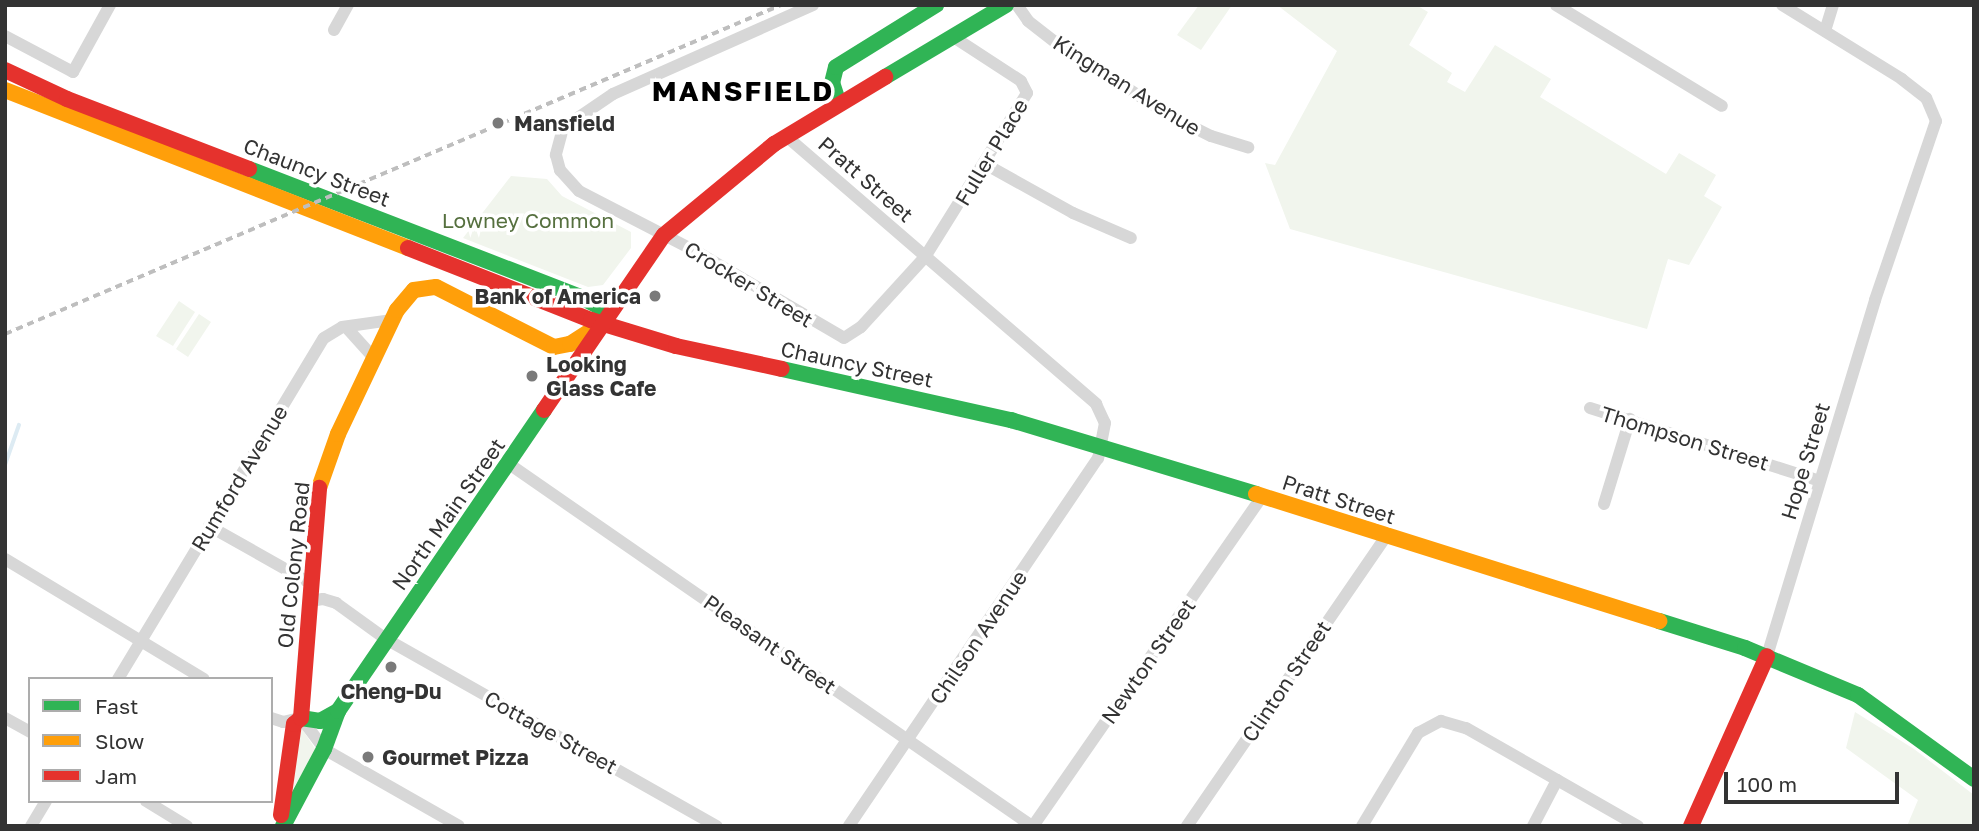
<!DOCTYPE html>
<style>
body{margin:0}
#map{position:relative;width:1979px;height:831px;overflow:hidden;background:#fff;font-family:"Golos Text",sans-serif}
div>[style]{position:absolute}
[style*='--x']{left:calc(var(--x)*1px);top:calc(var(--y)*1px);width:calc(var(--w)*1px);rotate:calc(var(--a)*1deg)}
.green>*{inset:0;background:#f1f5ed}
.stream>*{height:3.5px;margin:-1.75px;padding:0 1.75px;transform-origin:1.75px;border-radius:1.75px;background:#ddebf3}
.street>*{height:12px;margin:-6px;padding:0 6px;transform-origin:6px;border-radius:6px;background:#d7d7d7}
.fast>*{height:16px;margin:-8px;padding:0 8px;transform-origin:8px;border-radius:8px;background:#30b455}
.slow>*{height:16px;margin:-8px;padding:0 8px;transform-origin:8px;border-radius:8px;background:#ff9f0a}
.jam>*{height:16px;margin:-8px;padding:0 8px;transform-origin:8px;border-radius:8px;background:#e5322d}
.rail>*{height:3.5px;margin-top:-1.75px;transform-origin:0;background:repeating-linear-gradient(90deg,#bebebe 0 7px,transparent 0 12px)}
.dots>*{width:19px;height:19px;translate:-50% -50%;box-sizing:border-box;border:4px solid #fff;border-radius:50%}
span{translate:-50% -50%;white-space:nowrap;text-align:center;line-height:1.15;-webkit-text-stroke:7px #fff;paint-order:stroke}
.street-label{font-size:21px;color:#333}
.poi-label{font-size:21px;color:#333;font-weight:700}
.left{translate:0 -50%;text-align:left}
.right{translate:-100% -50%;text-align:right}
.park-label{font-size:21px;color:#56703f}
.district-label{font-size:28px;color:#000;font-weight:700;letter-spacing:2px}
.frame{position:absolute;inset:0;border:7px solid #333;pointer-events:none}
.legend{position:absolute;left:28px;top:677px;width:245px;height:126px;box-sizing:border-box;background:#fff;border:2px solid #adadad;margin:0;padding:9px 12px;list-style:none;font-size:21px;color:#333}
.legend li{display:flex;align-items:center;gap:14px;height:35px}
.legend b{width:35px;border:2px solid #adadad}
.scale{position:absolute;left:1724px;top:772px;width:175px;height:32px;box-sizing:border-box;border:4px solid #333;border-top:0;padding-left:9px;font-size:21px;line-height:24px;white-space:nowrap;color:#333;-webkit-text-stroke:5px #fff;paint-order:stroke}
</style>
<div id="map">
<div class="green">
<i style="clip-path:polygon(1199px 5px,1232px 5px,1201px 50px,1177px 35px)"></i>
<i style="clip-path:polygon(1277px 5px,1416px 5px,1428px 12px,1409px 45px,1452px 73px,1447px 82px,1465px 92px,1495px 45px,1551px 79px,1540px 97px,1666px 174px,1679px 153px,1716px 175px,1704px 196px,1722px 207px,1689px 265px,1668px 259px,1647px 329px,1290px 229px,1265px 163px,1275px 165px,1337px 51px)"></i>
<i style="clip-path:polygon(511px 176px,547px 179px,562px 196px,631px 232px,631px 248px,603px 285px,588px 287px,463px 238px)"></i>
<i style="clip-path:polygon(179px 301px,195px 312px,173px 346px,156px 336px)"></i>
<i style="clip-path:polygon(199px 314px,211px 322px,188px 357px,176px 349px)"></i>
<i style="clip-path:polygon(1855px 712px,1914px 749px,1974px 795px,1974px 826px,1907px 826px,1918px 800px,1846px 748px)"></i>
<i style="clip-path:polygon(298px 723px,316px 750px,293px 789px)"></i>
</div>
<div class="stream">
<i style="--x:5;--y:465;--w:42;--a:-70.7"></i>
</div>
<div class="street">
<i style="--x:813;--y:5;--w:219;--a:156"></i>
<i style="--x:613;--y:94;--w:60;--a:145.8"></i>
<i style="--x:563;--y:128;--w:28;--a:105"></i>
<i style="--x:556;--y:155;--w:16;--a:75"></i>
<i style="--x:560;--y:170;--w:28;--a:48"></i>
<i style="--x:579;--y:191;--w:133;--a:27.3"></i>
<i style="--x:697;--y:252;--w:170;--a:30.3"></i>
<i style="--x:844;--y:338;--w:20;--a:-33"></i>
<i style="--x:861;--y:327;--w:95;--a:-47.6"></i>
<i style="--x:925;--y:257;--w:193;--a:-58.1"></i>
<i style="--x:1027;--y:93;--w:13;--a:-117"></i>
<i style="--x:1021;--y:81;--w:82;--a:-146.9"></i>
<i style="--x:1017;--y:5;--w:19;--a:55"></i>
<i style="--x:1028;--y:21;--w:33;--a:38"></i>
<i style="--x:1054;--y:41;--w:137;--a:32.8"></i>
<i style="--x:1169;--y:115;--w:47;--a:26.6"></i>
<i style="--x:1211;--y:136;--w:39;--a:17"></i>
<i style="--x:1556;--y:5;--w:194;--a:31.3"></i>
<i style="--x:334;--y:30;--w:29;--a:-61"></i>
<i style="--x:1825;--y:31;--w:27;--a:-73"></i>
<i style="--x:5;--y:36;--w:77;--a:27.9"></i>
<i style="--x:73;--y:72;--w:77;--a:-61.1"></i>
<i style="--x:786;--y:136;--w:410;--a:40.8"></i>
<i style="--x:1096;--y:404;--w:21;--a:65"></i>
<i style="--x:1105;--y:423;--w:36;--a:101"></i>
<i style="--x:1098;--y:458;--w:444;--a:124.1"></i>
<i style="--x:985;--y:164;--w:101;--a:29.1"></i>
<i style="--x:1073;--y:213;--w:63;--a:23.3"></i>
<i style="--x:346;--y:327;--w:42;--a:47.9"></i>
<i style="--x:1590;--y:408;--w:241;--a:17.6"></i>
<i style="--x:509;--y:464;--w:636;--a:34.69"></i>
<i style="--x:1604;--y:504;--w:89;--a:-73"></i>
<i style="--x:209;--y:526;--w:116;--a:29.4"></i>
<i style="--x:5;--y:559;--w:232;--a:31.1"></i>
<i style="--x:310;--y:601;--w:13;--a:-9"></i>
<i style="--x:323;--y:599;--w:14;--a:17"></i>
<i style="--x:336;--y:603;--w:62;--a:35.8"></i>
<i style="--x:386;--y:639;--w:380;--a:29.5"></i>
<i style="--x:1767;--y:656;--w:372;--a:-73.1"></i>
<i style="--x:1875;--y:300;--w:189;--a:-71.2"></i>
<i style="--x:1936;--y:121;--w:25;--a:-113"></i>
<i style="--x:1926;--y:98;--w:31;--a:-142"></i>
<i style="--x:1902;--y:79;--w:141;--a:-148.3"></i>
<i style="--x:118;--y:679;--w:398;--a:-58.9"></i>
<i style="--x:324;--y:338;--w:21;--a:-31"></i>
<i style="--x:342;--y:327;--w:49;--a:-8.1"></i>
<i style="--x:5;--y:718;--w:29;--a:29"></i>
<i style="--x:271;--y:718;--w:13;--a:18"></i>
<i style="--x:283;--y:722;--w:18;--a:-13"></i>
<i style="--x:301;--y:718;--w:39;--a:53"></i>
<i style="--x:324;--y:749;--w:155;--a:29.7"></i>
<i style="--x:146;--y:801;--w:48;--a:31.4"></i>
<i style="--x:31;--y:826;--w:29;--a:-59"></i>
<i style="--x:1033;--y:826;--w:402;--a:-55.2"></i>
<i style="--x:1187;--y:826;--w:352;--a:-55.5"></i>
<i style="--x:1362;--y:826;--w:109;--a:-58.9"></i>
<i style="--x:1418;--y:733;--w:26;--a:-28"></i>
<i style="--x:1441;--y:721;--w:26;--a:16"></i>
<i style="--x:1466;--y:728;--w:198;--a:29.7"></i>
<i style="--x:1533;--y:826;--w:52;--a:-62.4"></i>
</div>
<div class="fast">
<i style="--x:885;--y:77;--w:141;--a:-30.8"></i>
<i style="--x:839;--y:104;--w:22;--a:-108"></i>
<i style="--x:832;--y:83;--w:16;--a:-76"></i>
<i style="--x:836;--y:67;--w:118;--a:-31.8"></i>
<i style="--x:249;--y:169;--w:358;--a:21.1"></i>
<i style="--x:583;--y:298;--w:21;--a:28"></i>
<i style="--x:602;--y:308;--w:13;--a:77"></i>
<i style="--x:782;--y:369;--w:235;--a:12.6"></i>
<i style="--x:1011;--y:420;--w:256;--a:16.8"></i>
<i style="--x:1659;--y:621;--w:90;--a:17.4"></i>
<i style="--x:1745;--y:648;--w:122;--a:22.6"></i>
<i style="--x:1858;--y:695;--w:143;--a:35.9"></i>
<i style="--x:301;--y:718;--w:19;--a:9"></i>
<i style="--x:320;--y:721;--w:21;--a:-29"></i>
<i style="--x:283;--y:826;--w:87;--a:-62"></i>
<i style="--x:324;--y:749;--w:40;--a:-69.8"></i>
<i style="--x:338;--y:711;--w:365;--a:-55.6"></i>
</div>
<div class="slow">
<i style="--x:5;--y:90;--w:433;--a:21.4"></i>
<i style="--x:319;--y:488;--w:57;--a:-70.6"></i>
<i style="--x:338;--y:434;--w:137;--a:-64.6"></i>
<i style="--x:397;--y:310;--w:26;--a:-50"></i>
<i style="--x:414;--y:290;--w:22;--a:-8"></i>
<i style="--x:436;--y:287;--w:132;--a:27"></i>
<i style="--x:554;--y:347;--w:16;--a:-11"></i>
<i style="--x:570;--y:344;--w:31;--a:-33"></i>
<i style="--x:1256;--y:494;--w:423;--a:17.5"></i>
</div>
<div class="jam">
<i style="--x:5;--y:70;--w:68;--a:25.1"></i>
<i style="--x:67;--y:99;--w:195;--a:21"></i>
<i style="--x:408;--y:248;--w:197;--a:21.5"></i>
<i style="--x:591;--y:320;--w:89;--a:17"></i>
<i style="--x:676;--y:346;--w:108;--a:12.2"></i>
<i style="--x:544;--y:410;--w:212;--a:-55.6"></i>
<i style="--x:664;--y:235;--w:143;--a:-39.6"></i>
<i style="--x:774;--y:144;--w:130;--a:-31.1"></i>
<i style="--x:281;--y:815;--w:92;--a:-81.9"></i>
<i style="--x:294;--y:724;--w:9;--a:-41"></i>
<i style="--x:301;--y:718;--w:231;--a:-85.5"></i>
<i style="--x:1691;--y:826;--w:186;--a:-65.9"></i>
</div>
<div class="rail">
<i style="--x:5;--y:334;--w:843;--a:-22.98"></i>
</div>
<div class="dots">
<i style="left:498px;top:123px;background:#7a7a7a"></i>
<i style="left:655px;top:296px;background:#7a7a7a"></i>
<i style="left:532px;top:376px;background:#7a7a7a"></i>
<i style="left:391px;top:667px;background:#7a7a7a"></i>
<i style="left:368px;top:757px;background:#7a7a7a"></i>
</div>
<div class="street-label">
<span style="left:1127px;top:85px;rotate:32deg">Kingman Avenue</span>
<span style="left:991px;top:152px;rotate:-59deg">Fuller Place</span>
<span style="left:317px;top:172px;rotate:21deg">Chauncy Street</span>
<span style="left:866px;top:179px;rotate:41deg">Pratt Street</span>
<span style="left:749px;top:284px;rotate:31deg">Crocker Street</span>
<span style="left:857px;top:364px;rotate:12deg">Chauncy Street</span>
<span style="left:1685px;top:438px;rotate:17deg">Thompson Street</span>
<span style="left:1805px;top:461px;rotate:-73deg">Hope Street</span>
<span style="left:239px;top:478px;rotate:-59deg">Rumford Avenue</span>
<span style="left:1339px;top:499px;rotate:18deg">Pratt Street</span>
<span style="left:448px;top:514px;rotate:-55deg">North Main Street</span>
<span style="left:293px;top:565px;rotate:-84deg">Old Colony Road</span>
<span style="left:978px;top:637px;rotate:-56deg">Chilson Avenue</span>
<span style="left:770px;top:644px;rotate:35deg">Pleasant Street</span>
<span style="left:1148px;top:661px;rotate:-55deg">Newton Street</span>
<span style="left:1286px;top:681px;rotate:-56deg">Clinton Street</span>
<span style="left:551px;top:732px;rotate:29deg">Cottage Street</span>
</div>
<div class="poi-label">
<span class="left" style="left:514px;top:123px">Mansfield</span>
<span class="right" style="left:641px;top:296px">Bank of America</span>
<span class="left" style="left:546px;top:376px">Looking<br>Glass Cafe</span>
<span style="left:391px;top:691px">Cheng-Du</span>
<span class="left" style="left:382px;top:757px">Gourmet Pizza</span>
</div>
<div class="park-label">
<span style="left:528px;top:220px">Lowney Common</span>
</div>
<div class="district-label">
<span style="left:743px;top:91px">MANSFIELD</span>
</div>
<div class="frame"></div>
<ul class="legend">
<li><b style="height:9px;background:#30b455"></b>Fast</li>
<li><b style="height:9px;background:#ff9f0a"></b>Slow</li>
<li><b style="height:9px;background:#e5322d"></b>Jam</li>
</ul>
<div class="scale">100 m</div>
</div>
